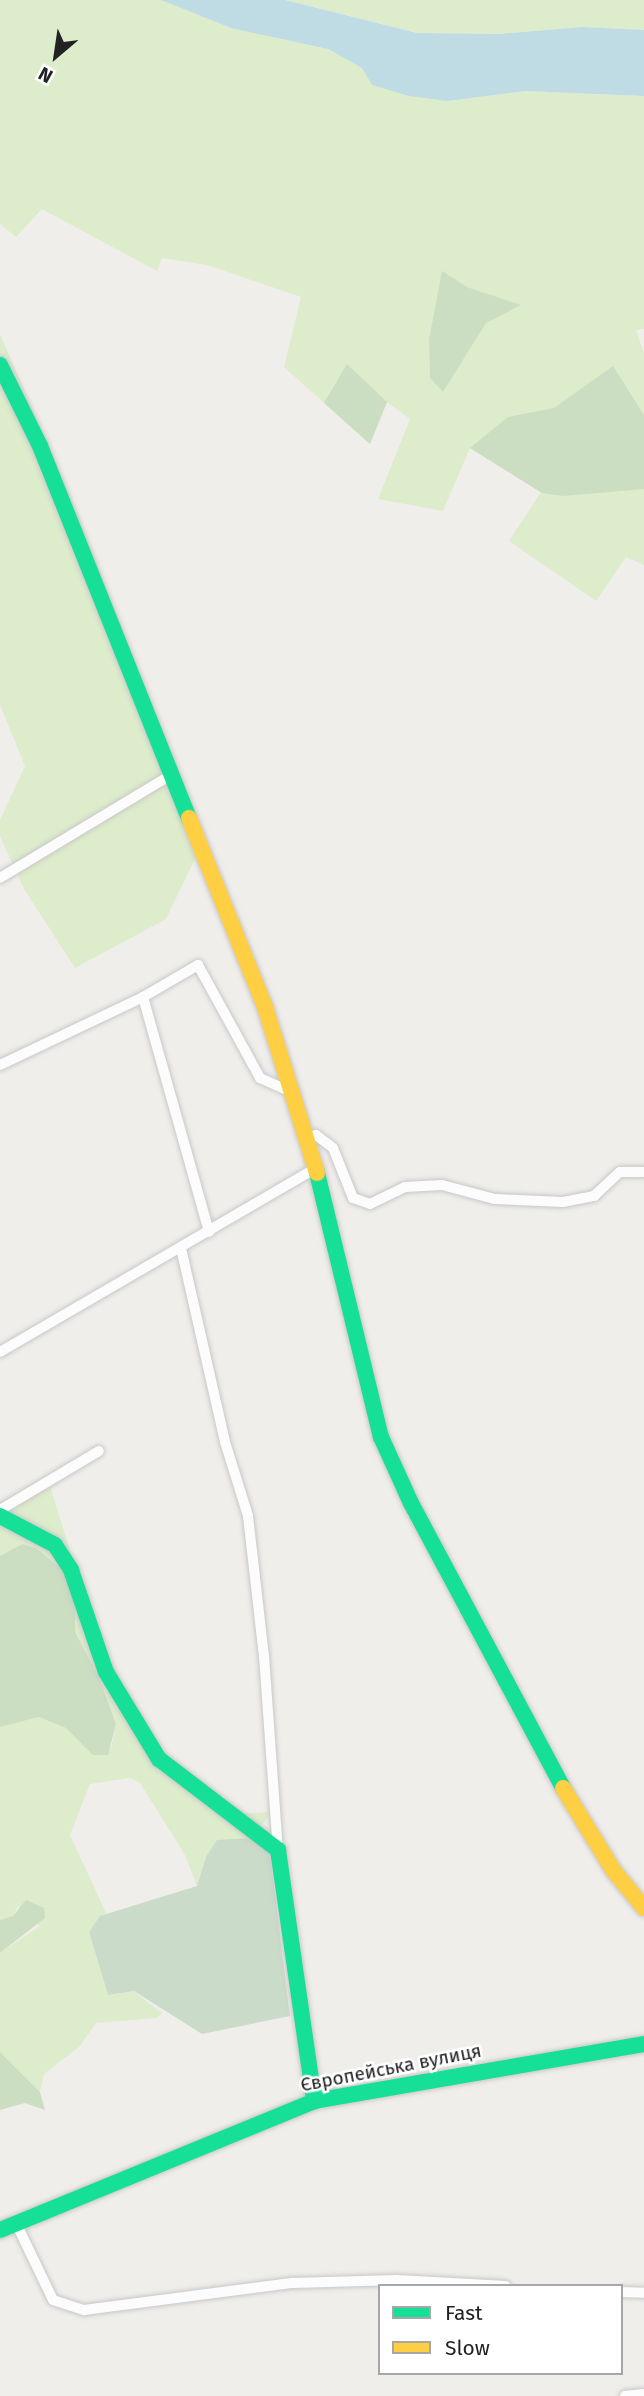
<!DOCTYPE html>
<meta charset="utf-8">
<style>
body{margin:0}
#map{position:relative;width:644px;height:2396px;overflow:hidden;background:#f0eeeb;font-family:"Fira Sans",sans-serif}
div>[style]{position:absolute}
[style*='--x']{left:calc(var(--x)*1px);top:calc(var(--y)*1px);width:calc(var(--w)*1px);rotate:calc(var(--a)*1deg)}
.grass>*{inset:0;background:#ddeccb}
.forest>*{inset:0;background:#cbdec1}
.cemetery>*{inset:0;background:#cadbca}
.water>*{inset:0;background:#bfdbe3}
.roads{filter:drop-shadow(0 0 2px #c9c8c7) drop-shadow(0 0 2px #c9c8c7)}
.street>*{height:10px;margin:-5px;padding:0 5px;transform-origin:5px;border-radius:5px;background:#fdfcfc}
.fast>*{height:16px;margin:-8px;padding:0 8px;transform-origin:8px;border-radius:8px;background:#16e098}
.slow>*{height:16px;margin:-8px;padding:0 8px;transform-origin:8px;border-radius:8px;background:#ffcf43}
span{translate:-50% -50%;white-space:nowrap;text-align:center;line-height:1.15;-webkit-text-stroke:5px #fff;paint-order:stroke}
.street-label{font-size:19px;color:#222}
.legend{position:absolute;left:378px;top:2284px;width:245px;height:91px;box-sizing:border-box;background:#fff;border:2px solid #a7a7a7;margin:0;padding:9px 12px;list-style:none;font-size:21px;color:#222}
.legend li{display:flex;align-items:center;gap:14px;height:35px}
.legend b{width:35px;border:2px solid #a7a7a7}
.north{position:absolute;left:21px;top:21px;width:70px;height:70px;-webkit-text-stroke:5px #fff;paint-order:stroke;rotate:209deg;font-size:19px;font-weight:700;line-height:28px;text-align:center;color:#222}
.north::after{content:'';display:block;margin:auto;width:24px;height:32px;background:#222;clip-path:polygon(50% 0,100% 100%,50% 72%,0 100%)}
</style>
<div id="map">
<div class="grass">
<i style="clip-path:polygon(evenodd,0 0,161px 0,231px 28px,328px 49px,362px 68px,372px 85px,448px 101px,526px 91px,644px 96px,644px 329px,636px 330px,644px 353px,644px 565px,626px 557px,596px 601px,509px 541px,541px 492px,470px 448px,443px 511px,378px 499px,410px 419px,387px 402px,370px 444px,284px 367px,301px 297px,207px 265px,162px 258px,157px 271px,42px 209px,16px 237px,0 224px,0 0,442px 272px,467px 287px,520px 305px,486px 322px,459px 366px,430px 378px,429px 339px,442px 272px)"></i>
<i style="clip-path:polygon(285px 0,644px 0,644px 30px,582px 27px,499px 34px,417px 33px)"></i>
<i style="clip-path:polygon(0 334px,78px 513px,203px 842px,166px 919px,75px 968px,24px 889px,0 836px,0 820px,25px 766px,0 705px)"></i>
<i style="clip-path:polygon(48px 1480px,94px 1627px,167px 1770px,230px 1814px,272px 1812px,251px 1838px,206px 1857px,197px 1886px,185px 1855px,140px 1783px,130px 1778px,90px 1784px,70px 1835px,106px 1913px,89px 1932px,108px 1995px,133px 1991px,162px 2013px,157px 2018px,96px 2023px,80px 2046px,44px 2074px,40px 2092px,0 2052px,0 1953px,40px 1926px,18px 1906px,13px 1916px,0 1920px,0 1727px,39px 1717px,66px 1728px,93px 1754px,111px 1748px,116px 1724px,99px 1677px,75px 1632px,75px 1604px,63px 1570px,36px 1548px,22px 1544px,0 1556px,0 1502px)"></i>
</div>
<div class="forest">
<i style="clip-path:polygon(442px 271px,467px 287px,521px 305px,486px 323px,443px 392px,430px 378px,429px 339px)"></i>
<i style="clip-path:polygon(347px 364px,387px 402px,370px 444px,324px 403px)"></i>
<i style="clip-path:polygon(613px 366px,644px 415px,644px 489px,563px 496px,542px 493px,470px 448px,508px 417px,554px 408px)"></i>
<i style="clip-path:polygon(22px 1544px,36px 1548px,63px 1570px,75px 1603px,75px 1632px,99px 1677px,116px 1724px,108px 1755px,93px 1755px,66px 1728px,39px 1717px,0 1727px,0 1556px)"></i>
<i style="clip-path:polygon(26px 1900px,44px 1908px,45px 1918px,0 1953px,0 1920px,13px 1916px)"></i>
<i style="clip-path:polygon(0 2052px,40px 2092px,45px 2110px,25px 2103px,0 2110px)"></i>
</div>
<div class="cemetery">
<i style="clip-path:polygon(251px 1838px,270px 1854px,290px 2016px,202px 2034px,134px 1991px,108px 1995px,89px 1932px,100px 1916px,197px 1886px,206px 1857px,217px 1840px)"></i>
</div>
<div class="water">
<i style="clip-path:polygon(161px 0,285px 0,417px 33px,499px 34px,582px 27px,644px 30px,644px 96px,526px 91px,448px 101px,409px 96px,372px 85px,362px 68px,328px 49px,231px 28px)"></i>
</div>
<div class="roads">
<div class="street">
<i style="--x:0;--y:878;--w:197;--a:-31.1"></i>
<i style="--x:143;--y:997;--w:244;--a:74.3"></i>
<i style="--x:0;--y:1065;--w:158;--a:-25.4"></i>
<i style="--x:143;--y:997;--w:64;--a:-30.2"></i>
<i style="--x:198;--y:965;--w:129;--a:61.2"></i>
<i style="--x:260;--y:1078;--w:36;--a:24"></i>
<i style="--x:308;--y:1137;--w:8;--a:-14"></i>
<i style="--x:316;--y:1135;--w:21;--a:37"></i>
<i style="--x:333;--y:1148;--w:54;--a:68.2"></i>
<i style="--x:353;--y:1198;--w:18;--a:19"></i>
<i style="--x:370;--y:1204;--w:39;--a:-26"></i>
<i style="--x:405;--y:1187;--w:37;--a:-3"></i>
<i style="--x:442;--y:1185;--w:55;--a:14.8"></i>
<i style="--x:495;--y:1199;--w:68;--a:2.5"></i>
<i style="--x:563;--y:1202;--w:32;--a:-11"></i>
<i style="--x:594;--y:1196;--w:35;--a:-43"></i>
<i style="--x:620;--y:1172;--w:24;--a:0"></i>
<i style="--x:181;--y:1248;--w:199;--a:77.2"></i>
<i style="--x:225;--y:1442;--w:77;--a:72.7"></i>
<i style="--x:248;--y:1516;--w:141;--a:83.5"></i>
<i style="--x:264;--y:1656;--w:195;--a:85.9"></i>
<i style="--x:0;--y:1352;--w:364;--a:-30.2"></i>
<i style="--x:0;--y:1510;--w:115;--a:-30.8"></i>
<i style="--x:16;--y:2223;--w:85;--a:64.3"></i>
<i style="--x:53;--y:2300;--w:33;--a:18"></i>
<i style="--x:84;--y:2310;--w:211;--a:-7.4"></i>
<i style="--x:293;--y:2283;--w:104;--a:-1.7"></i>
<i style="--x:397;--y:2280;--w:109;--a:3.2"></i>
<i style="--x:621;--y:2292;--w:23;--a:2"></i>
<i style="--x:625;--y:2396;--w:19;--a:-6"></i>
</div>
<div class="fast">
<i style="--x:0;--y:365;--w:90;--a:63.7"></i>
<i style="--x:40;--y:446;--w:401;--a:68.2"></i>
<i style="--x:317;--y:1173;--w:272;--a:76.4"></i>
<i style="--x:381;--y:1437;--w:72;--a:65.6"></i>
<i style="--x:411;--y:1503;--w:323;--a:61.9"></i>
<i style="--x:0;--y:1516;--w:62;--a:27.8"></i>
<i style="--x:55;--y:1545;--w:30;--a:57"></i>
<i style="--x:71;--y:1570;--w:108;--a:71.1"></i>
<i style="--x:106;--y:1672;--w:102;--a:58.7"></i>
<i style="--x:159;--y:1759;--w:150;--a:37.4"></i>
<i style="--x:278;--y:1850;--w:254;--a:81.8"></i>
<i style="--x:0;--y:2230;--w:339;--a:-22.3"></i>
<i style="--x:314;--y:2101;--w:335;--a:-9.8"></i>
</div>
<div class="slow">
<i style="--x:189;--y:818;--w:204;--a:68.1"></i>
<i style="--x:265;--y:1007;--w:174;--a:72.6"></i>
<i style="--x:563;--y:1788;--w:96;--a:58.6"></i>
<i style="--x:613;--y:1870;--w:49;--a:50.8"></i>
</div>
</div>
<div class="street-label">
<span style="left:391px;top:2068px;rotate:-11deg">Європейська вулиця</span>
</div>
<ul class="legend">
<li><b style="height:9px;background:#16e098"></b>Fast</li>
<li><b style="height:9px;background:#ffcf43"></b>Slow</li>
</ul>
<div class="north">N</div>
</div>
